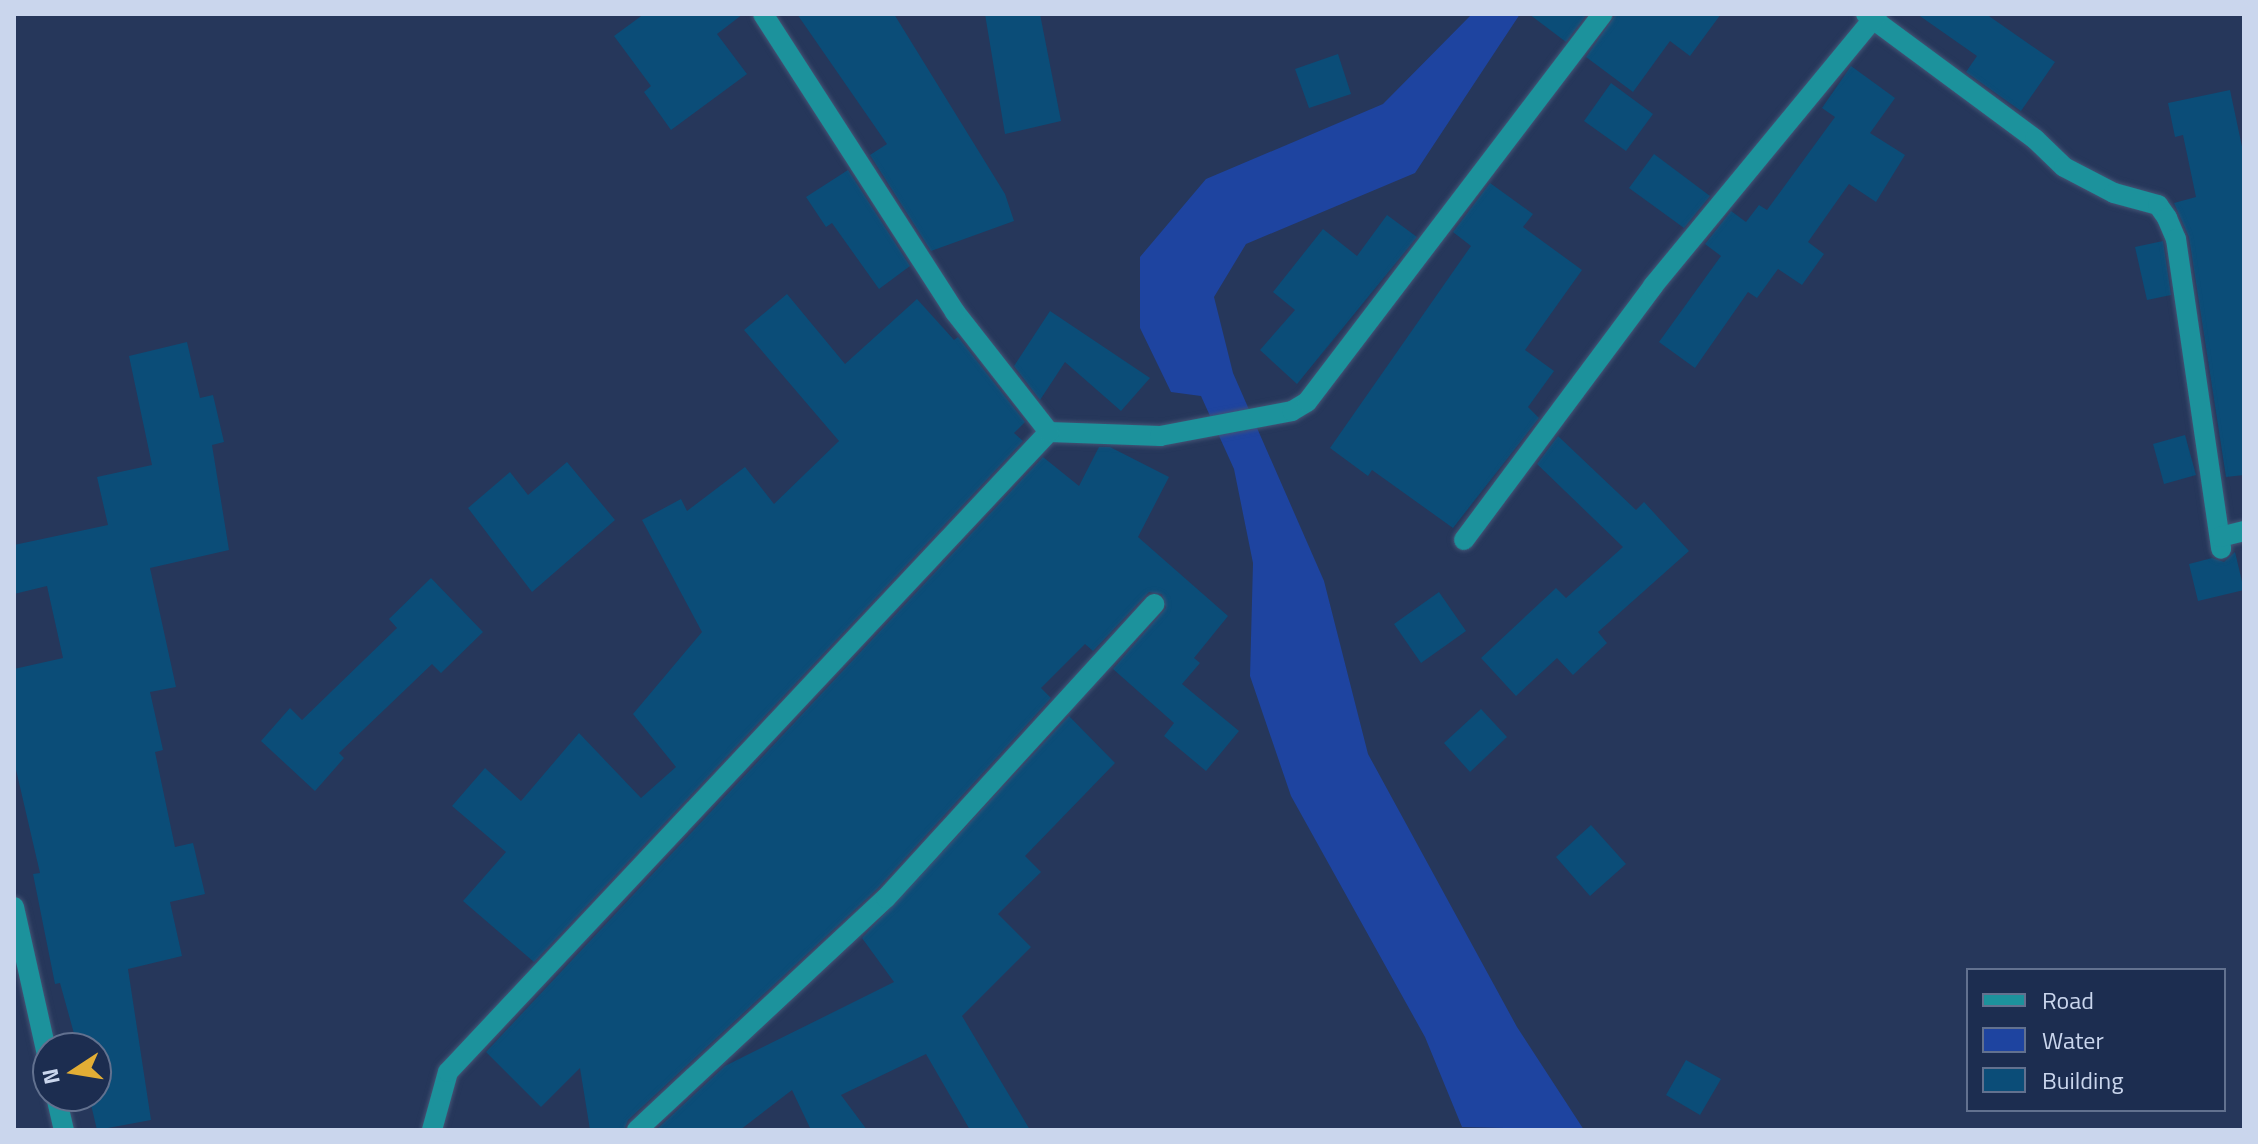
<!DOCTYPE html>
<style>
body{margin:0}
#map{position:relative;width:2258px;height:1144px;overflow:hidden;background:#26375b;font-family:"Titillium Web",sans-serif}
div>[style]{position:absolute}
[style*='--x']{left:calc(var(--x)*1px);top:calc(var(--y)*1px);width:calc(var(--w)*1px);rotate:calc(var(--a)*1deg)}
.water>*{inset:0;background:#1e44a0}
.building>*{inset:0;background:#0b4d78}
.roads{filter:drop-shadow(0 0 2px #445475) drop-shadow(0 0 2px #445475)}
.minor>*{height:20px;margin:-10px;padding:0 10px;transform-origin:10px;border-radius:10px;background:#1c929c}
span{translate:-50% -50%;white-space:nowrap;text-align:center;line-height:1.15;-webkit-text-stroke:7px #1c2d50;paint-order:stroke}
.frame{position:absolute;inset:0;border:16px solid #cad6ed;pointer-events:none}
.legend{position:absolute;left:1966px;top:968px;width:260px;height:144px;box-sizing:border-box;background:#1c2d50;border:2px solid #62718f;margin:0;padding:10px 14px;list-style:none;font-size:24px;color:#cad6ed}
.legend li{display:flex;align-items:center;gap:16px;height:40px}
.legend b{width:40px;border:2px solid #62718f}
.north{position:absolute;left:32px;top:1032px;width:80px;height:80px;box-sizing:border-box;background:#1c2d50;border:2px solid #62718f;border-radius:50%;rotate:258deg;font-size:22px;font-weight:700;line-height:32px;text-align:center;color:#cad6ed}
.north::after{content:'';display:block;margin:auto;width:28px;height:36px;background:#e3ae35;clip-path:polygon(50% 0,100% 100%,50% 72%,0 100%)}
</style>
<div id="map">
<div class="water">
<i style="clip-path:polygon(1472px 14px,1520px 14px,1415px 173px,1246px 244px,1214px 297px,1233px 373px,1324px 581px,1368px 754px,1517px 1027px,1584px 1130px,1462px 1127px,1425px 1037px,1291px 796px,1250px 676px,1253px 563px,1234px 469px,1201px 396px,1171px 392px,1140px 328px,1140px 257px,1206px 179px,1383px 104px)"></i>
</div>
<div class="building">
<i style="clip-path:polygon(644px 14px,743px 14px,717px 34px,747px 74px,671px 130px,644px 92px,651px 86px,614px 36px)"></i>
<i style="clip-path:polygon(797px 14px,894px 14px,1005px 194px,1014px 221px,931px 251px,870px 155px,887px 144px)"></i>
<i style="clip-path:polygon(985px 14px,1040px 14px,1061px 121px,1005px 134px)"></i>
<i style="clip-path:polygon(1529px 14px,1587px 14px,1566px 42px)"></i>
<i style="clip-path:polygon(1616px 14px,1721px 14px,1690px 56px,1670px 41px,1633px 92px,1586px 57px)"></i>
<i style="clip-path:polygon(1917px 14px,1986px 14px,2055px 62px,2021px 111px,1966px 72px,1977px 56px)"></i>
<i style="clip-path:polygon(1338px 54px,1351px 94px,1309px 108px,1295px 69px)"></i>
<i style="clip-path:polygon(1851px 66px,1895px 98px,1870px 133px,1905px 155px,1876px 202px,1849px 184px,1808px 242px,1824px 254px,1802px 285px,1778px 269px,1757px 298px,1748px 292px,1695px 368px,1659px 342px,1721px 256px,1705px 244px,1731px 211px,1746px 222px,1759px 205px,1767px 210px,1835px 117px,1822px 108px)"></i>
<i style="clip-path:polygon(1611px 83px,1653px 114px,1626px 151px,1584px 121px)"></i>
<i style="clip-path:polygon(2230px 90px,2244px 156px,2244px 475px,2226px 477px,2189px 237px,2174px 203px,2196px 197px,2183px 135px,2175px 137px,2168px 103px)"></i>
<i style="clip-path:polygon(1654px 154px,1710px 196px,1684px 228px,1629px 188px)"></i>
<i style="clip-path:polygon(848px 170px,910px 266px,879px 289px,832px 223px,826px 227px,806px 197px)"></i>
<i style="clip-path:polygon(1490px 183px,1533px 214px,1523px 227px,1582px 270px,1525px 350px,1554px 371px,1528px 407px,1539px 418px,1453px 528px,1372px 470px,1368px 476px,1330px 448px,1471px 246px,1453px 232px)"></i>
<i style="clip-path:polygon(1387px 215px,1417px 237px,1297px 384px,1260px 350px,1295px 310px,1273px 292px,1323px 229px,1357px 256px)"></i>
<i style="clip-path:polygon(2163px 241px,2171px 295px,2147px 300px,2135px 247px)"></i>
<i style="clip-path:polygon(787px 294px,845px 364px,917px 299px,954px 340px,958px 337px,1025px 422px,1014px 433px,1023px 441px,534px 962px,463px 901px,506px 852px,452px 806px,485px 768px,521px 801px,579px 733px,641px 798px,676px 767px,633px 714px,702px 632px,642px 520px,681px 499px,687px 511px,745px 467px,774px 504px,839px 441px,744px 330px)"></i>
<i style="clip-path:polygon(1050px 311px,1150px 378px,1121px 411px,1065px 362px,1040px 400px,1014px 366px)"></i>
<i style="clip-path:polygon(187px 342px,200px 398px,213px 395px,224px 442px,212px 445px,229px 550px,150px 568px,176px 687px,150px 692px,163px 750px,155px 752px,175px 847px,193px 843px,205px 894px,170px 902px,182px 956px,128px 969px,151px 1120px,97px 1130px,89px 1096px,96px 1096px,96px 1048px,78px 1048px,60px 983px,55px 984px,33px 874px,40px 873px,14px 761px,14px 669px,63px 658px,47px 586px,14px 594px,14px 545px,108px 525px,97px 477px,152px 465px,129px 356px)"></i>
<i style="clip-path:polygon(2185px 435px,2196px 475px,2164px 484px,2153px 444px)"></i>
<i style="clip-path:polygon(1558px 436px,1636px 510px,1644px 502px,1689px 551px,1598px 632px,1607px 643px,1573px 675px,1557px 658px,1516px 696px,1481px 658px,1556px 588px,1566px 598px,1623px 547px,1537px 464px)"></i>
<i style="clip-path:polygon(1099px 447px,1110px 447px,1169px 477px,1138px 537px,1228px 616px,1194px 658px,1200px 663px,1182px 684px,1239px 731px,1206px 771px,1164px 736px,1174px 723px,1113px 669px,1166px 608px,1162px 594px,1149px 592px,1093px 651px,1085px 644px,1041px 688px,1051px 698px,877px 889px,628px 1120px,624px 1130px,590px 1130px,580px 1068px,541px 1107px,486px 1052px,1043px 457px,1079px 486px)"></i>
<i style="clip-path:polygon(567px 462px,615px 520px,532px 592px,468px 508px,510px 472px,528px 495px)"></i>
<i style="clip-path:polygon(2235px 552px,2244px 590px,2198px 601px,2189px 564px,2212px 558px,2224px 562px)"></i>
<i style="clip-path:polygon(431px 578px,483px 632px,441px 673px,432px 664px,339px 753px,344px 758px,315px 791px,261px 741px,290px 708px,302px 720px,397px 628px,389px 619px)"></i>
<i style="clip-path:polygon(1439px 592px,1466px 631px,1421px 663px,1394px 624px)"></i>
<i style="clip-path:polygon(1481px 709px,1507px 737px,1470px 772px,1444px 743px)"></i>
<i style="clip-path:polygon(1069px 716px,1115px 763px,1025px 856px,1041px 872px,998px 914px,1031px 947px,962px 1016px,1030px 1130px,970px 1130px,926px 1054px,841px 1095px,867px 1130px,811px 1130px,792px 1090px,740px 1130px,656px 1130px,725px 1066px,894px 982px,862px 938px)"></i>
<i style="clip-path:polygon(1591px 825px,1626px 864px,1590px 896px,1556px 857px)"></i>
<i style="clip-path:polygon(1686px 1060px,1721px 1079px,1700px 1115px,1666px 1095px)"></i>
</div>
<div class="roads">
<div class="minor">
<i style="--x:1866;--y:14;--w:210;--a:36.5"></i>
<i style="--x:2035;--y:139;--w:40;--a:44"></i>
<i style="--x:2064;--y:167;--w:56;--a:27.5"></i>
<i style="--x:2114;--y:193;--w:46;--a:15.3"></i>
<i style="--x:2158;--y:205;--w:16;--a:55"></i>
<i style="--x:2167;--y:218;--w:23;--a:67"></i>
<i style="--x:2176;--y:239;--w:313;--a:81.7"></i>
<i style="--x:1049;--y:432;--w:111;--a:2.1"></i>
<i style="--x:1160;--y:436;--w:134;--a:-10.7"></i>
<i style="--x:1292;--y:411;--w:17;--a:-31"></i>
<i style="--x:1307;--y:402;--w:488;--a:-52.7"></i>
<i style="--x:2220;--y:537;--w:25;--a:-14"></i>
<i style="--x:1464;--y:540;--w:317;--a:-53.3"></i>
<i style="--x:1653;--y:286;--w:352;--a:-50.5"></i>
<i style="--x:14;--y:907;--w:156;--a:77.4"></i>
<i style="--x:56;--y:1096;--w:35;--a:77"></i>
<i style="--x:432;--y:1130;--w:60;--a:-74.6"></i>
<i style="--x:448;--y:1072;--w:878;--a:-46.8"></i>
<i style="--x:1049;--y:432;--w:152;--a:-128.1"></i>
<i style="--x:955;--y:312;--w:354;--a:-122.8"></i>
<i style="--x:637;--y:1130;--w:340;--a:-43"></i>
<i style="--x:886;--y:898;--w:398;--a:-47.6"></i>
</div>
</div>
<div class="frame"></div>
<ul class="legend">
<li><b style="height:10px;background:#1c929c"></b>Road</li>
<li><b style="height:22px;background:#1e44a0"></b>Water</li>
<li><b style="height:22px;background:#0b4d78"></b>Building</li>
</ul>
<div class="north">N</div>
</div>
